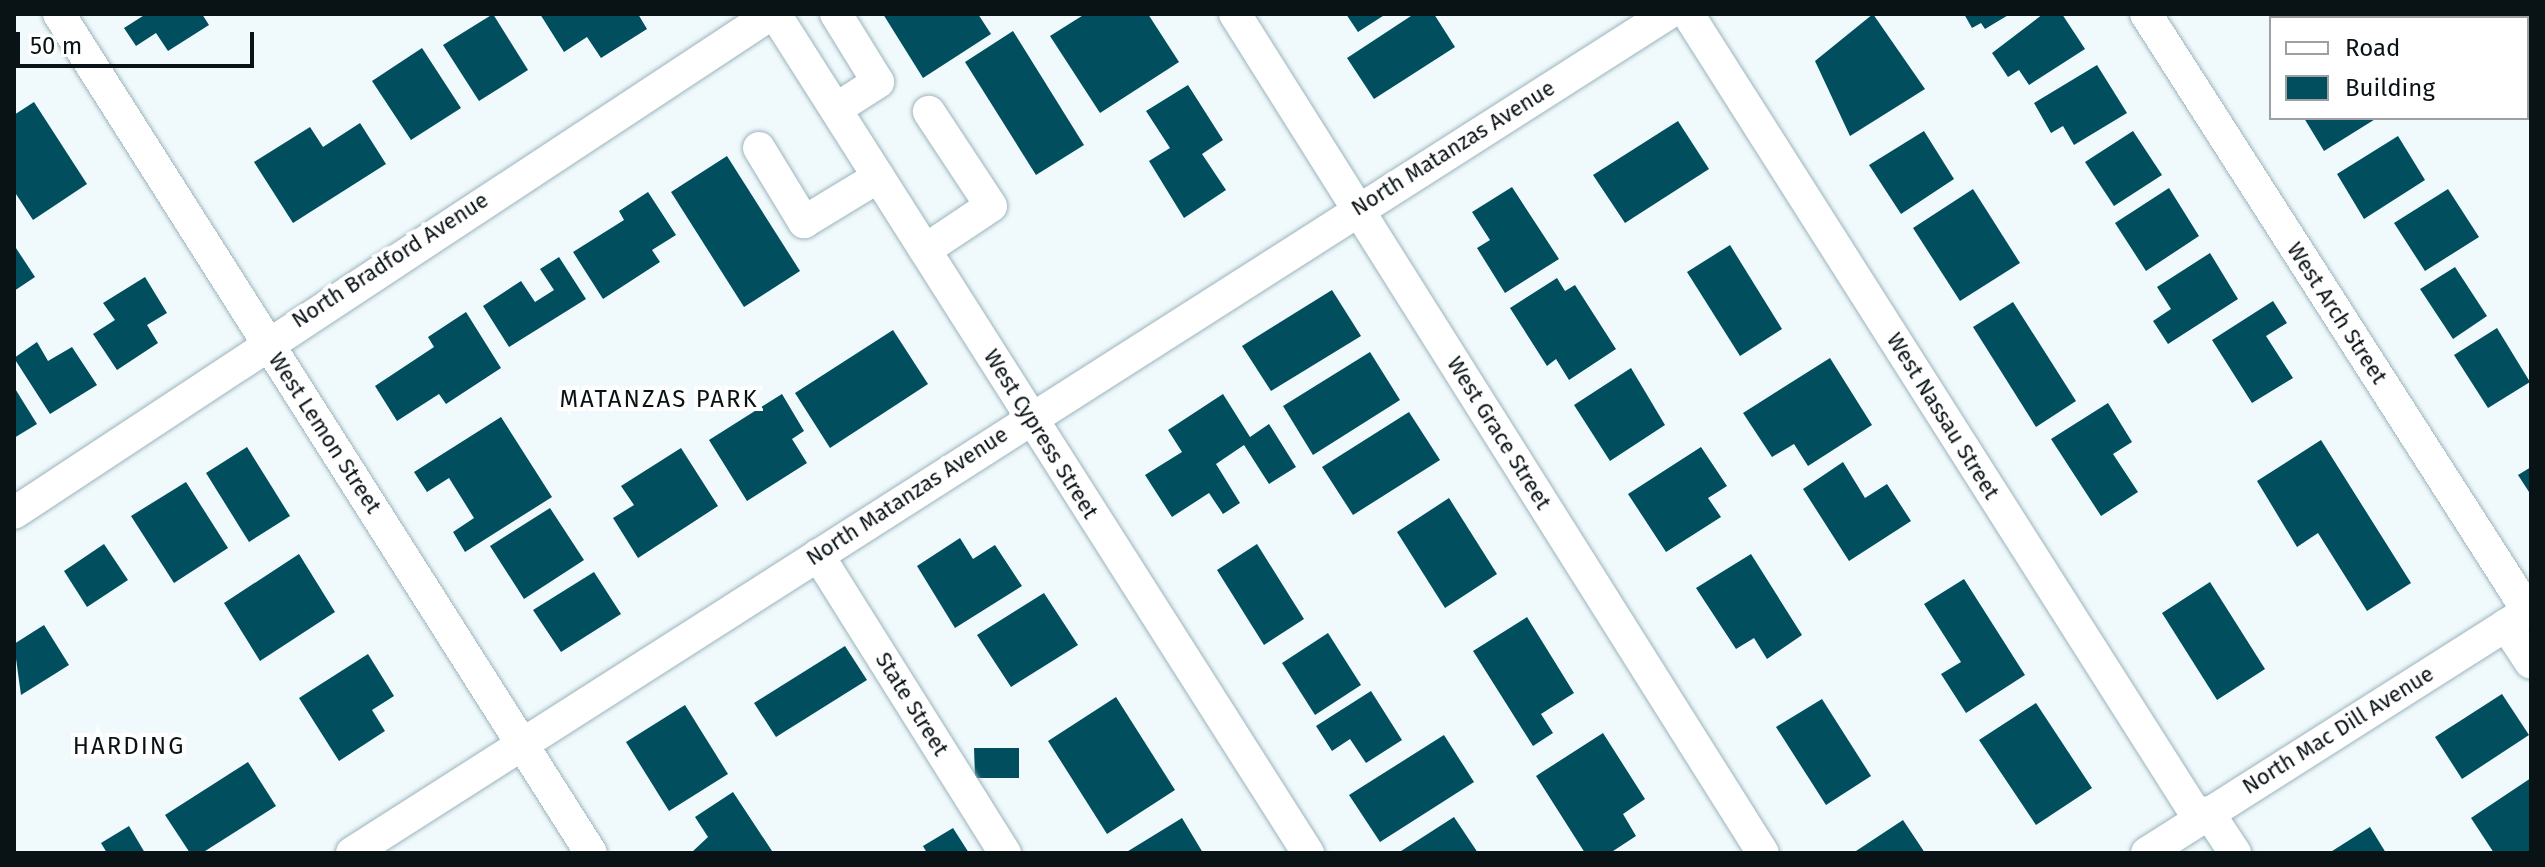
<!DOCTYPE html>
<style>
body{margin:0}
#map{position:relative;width:2545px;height:867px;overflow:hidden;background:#f0fafd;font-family:"Fira Sans",sans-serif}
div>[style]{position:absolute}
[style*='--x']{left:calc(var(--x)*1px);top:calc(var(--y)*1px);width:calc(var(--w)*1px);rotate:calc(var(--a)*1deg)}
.building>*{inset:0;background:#004e5e}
.roads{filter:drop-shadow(0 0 2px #9cb4bc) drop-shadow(0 0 2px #9cb4bc)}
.minor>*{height:32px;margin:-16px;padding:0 16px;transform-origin:16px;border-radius:16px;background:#fff}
span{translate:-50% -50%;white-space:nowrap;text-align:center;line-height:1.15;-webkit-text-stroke:8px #fff;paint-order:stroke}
.street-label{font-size:22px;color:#091215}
.neighbourhood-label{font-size:24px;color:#091215;letter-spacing:2px}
.frame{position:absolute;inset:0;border:16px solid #091215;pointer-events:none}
.legend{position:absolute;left:2269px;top:16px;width:260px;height:104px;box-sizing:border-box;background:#fff;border:2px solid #9da0a1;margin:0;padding:10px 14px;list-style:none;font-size:24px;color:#091215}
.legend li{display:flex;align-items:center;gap:16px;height:40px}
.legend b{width:40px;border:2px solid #9da0a1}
.scale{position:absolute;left:16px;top:32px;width:238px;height:36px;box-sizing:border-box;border:4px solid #091215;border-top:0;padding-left:10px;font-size:24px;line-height:28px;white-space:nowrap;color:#091215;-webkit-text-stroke:6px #fff;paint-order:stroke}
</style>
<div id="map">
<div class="building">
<i style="clip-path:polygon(146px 14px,202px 14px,209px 25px,168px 51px,156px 33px,136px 46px,124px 28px)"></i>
<i style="clip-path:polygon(493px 14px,528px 70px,479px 101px,443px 45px)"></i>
<i style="clip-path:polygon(540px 14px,638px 14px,647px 29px,601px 58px,587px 37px,564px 52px)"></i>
<i style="clip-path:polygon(883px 14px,978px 14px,991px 34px,923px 78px)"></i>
<i style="clip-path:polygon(1085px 14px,1148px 14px,1179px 62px,1100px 113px,1050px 36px)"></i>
<i style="clip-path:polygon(1346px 14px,1386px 14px,1358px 32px)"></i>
<i style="clip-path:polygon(1414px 14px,1434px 14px,1455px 47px,1374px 99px,1347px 58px)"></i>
<i style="clip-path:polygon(1873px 14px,1925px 89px,1850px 136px,1815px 61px)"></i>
<i style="clip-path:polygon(1964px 14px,2010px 14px,1985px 29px,1981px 23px,1972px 28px)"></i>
<i style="clip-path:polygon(2043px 14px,2062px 14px,2085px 49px,2029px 85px,2019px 70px,2008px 77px,1992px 53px)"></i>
<i style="clip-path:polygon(2280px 14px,2333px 14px,2336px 18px,2274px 18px)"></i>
<i style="clip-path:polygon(1013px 31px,1084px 145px,1036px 175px,965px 62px)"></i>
<i style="clip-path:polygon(2531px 33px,2531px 113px,2527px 116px,2527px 36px)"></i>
<i style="clip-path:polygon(422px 48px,461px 108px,411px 140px,372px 81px)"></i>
<i style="clip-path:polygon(2097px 65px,2127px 113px,2074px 145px,2063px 126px,2051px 133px,2034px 103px)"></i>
<i style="clip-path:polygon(1188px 85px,1223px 140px,1202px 154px,1226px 190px,1184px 218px,1149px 161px,1170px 148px,1146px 111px)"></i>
<i style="clip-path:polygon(34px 102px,87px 184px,33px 220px,14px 191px,14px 115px)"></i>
<i style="clip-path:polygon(2304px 118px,2377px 118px,2324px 151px)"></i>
<i style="clip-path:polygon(1678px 121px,1709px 169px,1625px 223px,1593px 175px)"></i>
<i style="clip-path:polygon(360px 123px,386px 164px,293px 223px,254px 162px,310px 127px,323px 147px)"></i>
<i style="clip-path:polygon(1924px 131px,1954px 179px,1901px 214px,1869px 165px)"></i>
<i style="clip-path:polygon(2133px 131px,2162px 175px,2114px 206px,2085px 162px)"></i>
<i style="clip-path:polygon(2398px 136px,2425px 180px,2364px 219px,2337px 174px)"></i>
<i style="clip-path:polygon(727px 156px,800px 271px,744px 307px,671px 192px)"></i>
<i style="clip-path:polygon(1512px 187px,1559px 259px,1505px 293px,1477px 248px,1490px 240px,1472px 212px)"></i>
<i style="clip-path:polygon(2169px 188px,2199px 236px,2146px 271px,2115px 223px)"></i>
<i style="clip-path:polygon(1973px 189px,2020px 263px,1960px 301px,1913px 228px)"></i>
<i style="clip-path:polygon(2448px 189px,2479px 237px,2425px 271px,2394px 223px)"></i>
<i style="clip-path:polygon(648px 192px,676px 235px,652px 250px,660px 262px,603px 299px,573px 252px,624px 220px,619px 211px)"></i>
<i style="clip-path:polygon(14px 245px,35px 277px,14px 291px)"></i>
<i style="clip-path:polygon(1730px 245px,1782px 329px,1740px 356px,1687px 272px)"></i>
<i style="clip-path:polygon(2210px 253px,2238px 299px,2168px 344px,2153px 321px,2171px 309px,2157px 287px)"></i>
<i style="clip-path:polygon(559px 257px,586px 299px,509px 347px,483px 306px,521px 281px,535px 302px,554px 290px,540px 269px)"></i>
<i style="clip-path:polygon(2455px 267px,2487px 316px,2453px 339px,2420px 289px)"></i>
<i style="clip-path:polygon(145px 277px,167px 313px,147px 325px,158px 343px,117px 370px,93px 334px,115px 320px,103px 303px)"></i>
<i style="clip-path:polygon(1557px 278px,1565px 291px,1575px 285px,1616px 349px,1569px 380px,1556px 359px,1547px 366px,1510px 308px)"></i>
<i style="clip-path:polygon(1332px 290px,1361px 336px,1271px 391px,1242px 346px)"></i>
<i style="clip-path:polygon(2273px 301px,2287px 323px,2266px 336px,2293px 378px,2252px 403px,2212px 340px)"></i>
<i style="clip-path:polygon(2013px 302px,2076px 401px,2036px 427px,1973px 327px)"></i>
<i style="clip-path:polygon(466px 312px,501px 368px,446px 404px,439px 394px,397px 421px,375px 386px,434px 347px,428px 337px)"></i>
<i style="clip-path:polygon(2497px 328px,2530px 382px,2488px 408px,2454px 355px)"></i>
<i style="clip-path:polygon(893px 330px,928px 384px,830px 448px,795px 393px)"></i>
<i style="clip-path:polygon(37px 342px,48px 361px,72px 347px,97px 385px,50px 414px,14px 358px)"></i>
<i style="clip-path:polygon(1370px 352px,1400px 400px,1313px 455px,1283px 406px)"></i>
<i style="clip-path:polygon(1830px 358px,1872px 425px,1808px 466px,1794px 444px,1772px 457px,1743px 413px)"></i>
<i style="clip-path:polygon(1631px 368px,1665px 425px,1610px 461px,1574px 405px)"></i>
<i style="clip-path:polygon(14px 387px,37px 424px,14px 438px)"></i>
<i style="clip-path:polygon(782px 394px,804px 431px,792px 439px,807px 463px,747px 501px,709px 440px)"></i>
<i style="clip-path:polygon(1223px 394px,1250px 437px,1269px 424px,1296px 467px,1269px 484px,1244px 445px,1216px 464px,1240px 503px,1223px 514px,1209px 493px,1172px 517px,1145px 475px,1182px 452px,1168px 430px)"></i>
<i style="clip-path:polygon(2108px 403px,2132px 442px,2113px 454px,2138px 492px,2101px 516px,2051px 439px)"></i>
<i style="clip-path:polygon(1409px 412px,1440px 460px,1353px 515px,1322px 467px)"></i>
<i style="clip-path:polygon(501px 417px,552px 497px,465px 552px,453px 532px,474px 518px,449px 478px,427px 492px,414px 472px)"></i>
<i style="clip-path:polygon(2321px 440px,2411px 583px,2367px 611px,2318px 533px,2297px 547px,2257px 481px)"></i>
<i style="clip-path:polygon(247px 447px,290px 516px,249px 542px,206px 473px)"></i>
<i style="clip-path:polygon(1701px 447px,1727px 486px,1708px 498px,1721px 517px,1666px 552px,1628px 494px)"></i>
<i style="clip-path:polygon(681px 448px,718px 506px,638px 558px,613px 518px,634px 505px,621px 486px)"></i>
<i style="clip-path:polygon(1843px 462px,1865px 498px,1887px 484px,1911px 521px,1849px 561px,1803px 489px)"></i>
<i style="clip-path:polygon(2531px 467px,2531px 495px,2518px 475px)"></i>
<i style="clip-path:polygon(186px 482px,228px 548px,174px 583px,131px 516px)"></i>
<i style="clip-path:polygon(1449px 498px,1497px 574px,1445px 608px,1397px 532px)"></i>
<i style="clip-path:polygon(550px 508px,584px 560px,524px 599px,490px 546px)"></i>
<i style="clip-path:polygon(960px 538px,973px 559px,995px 545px,1022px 586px,955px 628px,917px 566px)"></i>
<i style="clip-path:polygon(104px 544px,128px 580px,87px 607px,64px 571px)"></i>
<i style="clip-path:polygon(1257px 544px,1304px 619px,1264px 645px,1217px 570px)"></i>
<i style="clip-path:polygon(299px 554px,335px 612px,260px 661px,224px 603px)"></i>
<i style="clip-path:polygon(1751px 554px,1802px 635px,1767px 659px,1754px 638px,1736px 649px,1696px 588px)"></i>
<i style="clip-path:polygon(594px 572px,621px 614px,561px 652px,533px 610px)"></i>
<i style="clip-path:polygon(1964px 579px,2025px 675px,1966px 713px,1941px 674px,1961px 662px,1924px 604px)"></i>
<i style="clip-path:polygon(2210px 582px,2265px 669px,2217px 700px,2162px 613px)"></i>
<i style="clip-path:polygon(1044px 593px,1078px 645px,1011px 687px,977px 635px)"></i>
<i style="clip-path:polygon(1527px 617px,1574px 693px,1541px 714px,1553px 733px,1533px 746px,1473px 651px)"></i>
<i style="clip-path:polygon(44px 625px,69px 665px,21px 695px,14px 644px)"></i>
<i style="clip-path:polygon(1328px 633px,1361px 685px,1315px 715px,1282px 663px)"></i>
<i style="clip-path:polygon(845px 646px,867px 680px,776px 737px,754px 703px)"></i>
<i style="clip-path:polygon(368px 654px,394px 696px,372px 710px,385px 731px,339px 761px,299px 698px)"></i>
<i style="clip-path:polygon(1371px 691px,1402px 740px,1366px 763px,1350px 739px,1332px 751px,1316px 726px)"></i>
<i style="clip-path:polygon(2502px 694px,2529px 735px,2462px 779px,2435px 737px)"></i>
<i style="clip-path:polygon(1116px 697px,1175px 790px,1107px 834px,1048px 741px)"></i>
<i style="clip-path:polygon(1822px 699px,1871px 776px,1826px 805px,1776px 727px)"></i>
<i style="clip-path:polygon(2036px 703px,2092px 788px,2036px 825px,1979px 740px)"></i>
<i style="clip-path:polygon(685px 705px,728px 774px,669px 811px,626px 742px)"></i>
<i style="clip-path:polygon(1603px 733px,1645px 799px,1623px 814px,1636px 836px,1610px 853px,1585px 853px,1536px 776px)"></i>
<i style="clip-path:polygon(1444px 735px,1474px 782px,1380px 842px,1349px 795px)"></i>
<i style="clip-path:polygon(974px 748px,1019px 748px,1019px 778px,975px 778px)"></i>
<i style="clip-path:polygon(248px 762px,276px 806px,202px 853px,190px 853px,165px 815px)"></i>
<i style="clip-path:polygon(2531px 778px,2531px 853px,2494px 853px,2471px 818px)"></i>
<i style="clip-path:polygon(733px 792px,772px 851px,691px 853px,708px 837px,695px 817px)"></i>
<i style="clip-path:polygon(1454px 817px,1478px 853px,1398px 853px)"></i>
<i style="clip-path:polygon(1182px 818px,1203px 853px,1125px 853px)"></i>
<i style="clip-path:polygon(1903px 820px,1925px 853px,1853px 853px)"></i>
<i style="clip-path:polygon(129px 826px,145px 853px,107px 853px,101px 843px)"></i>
<i style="clip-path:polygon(2370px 827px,2386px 853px,2329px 853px)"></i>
<i style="clip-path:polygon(953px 828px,969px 853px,927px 853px,923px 846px)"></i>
</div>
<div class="roads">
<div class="minor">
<i style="--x:59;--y:14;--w:993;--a:57.62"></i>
<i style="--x:775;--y:14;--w:994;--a:57.57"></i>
<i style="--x:1235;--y:14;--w:991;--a:57.82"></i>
<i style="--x:1688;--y:14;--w:953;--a:57.59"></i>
<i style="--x:2146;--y:14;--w:709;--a:57.39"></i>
<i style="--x:836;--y:109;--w:50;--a:-32.7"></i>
<i style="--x:878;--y:82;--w:80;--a:-121.7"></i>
<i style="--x:759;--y:148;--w:87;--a:58.7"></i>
<i style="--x:804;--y:222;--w:87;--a:-31.3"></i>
<i style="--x:925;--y:250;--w:79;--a:-33.7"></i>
<i style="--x:991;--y:206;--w:113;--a:-123.4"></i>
<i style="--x:14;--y:513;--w:907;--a:-33.39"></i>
<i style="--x:818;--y:555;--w:352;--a:57.9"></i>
<i style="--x:2506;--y:625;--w:45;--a:56.7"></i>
<i style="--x:2208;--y:812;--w:49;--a:56.6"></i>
<i style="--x:352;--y:853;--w:1560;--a:-32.54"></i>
<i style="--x:2147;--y:853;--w:455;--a:-32.4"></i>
</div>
</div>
<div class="street-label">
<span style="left:1453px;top:148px;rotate:-32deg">North Matanzas Avenue</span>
<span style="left:390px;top:260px;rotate:-33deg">North Bradford Avenue</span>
<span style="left:2337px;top:313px;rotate:57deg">West Arch Street</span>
<span style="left:1943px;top:416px;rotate:58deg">West Nassau Street</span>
<span style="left:325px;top:433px;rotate:57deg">West Lemon Street</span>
<span style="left:1499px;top:433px;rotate:58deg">West Grace Street</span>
<span style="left:1041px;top:434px;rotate:58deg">West Cypress Street</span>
<span style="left:907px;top:496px;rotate:-33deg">North Matanzas Avenue</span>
<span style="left:912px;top:704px;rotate:58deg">State Street</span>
<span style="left:2338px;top:730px;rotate:-32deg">North Mac Dill Avenue</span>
</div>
<div class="neighbourhood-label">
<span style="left:659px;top:400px">MATANZAS PARK</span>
<span style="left:129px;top:747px">HARDING</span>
</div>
<div class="frame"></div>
<ul class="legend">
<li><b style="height:10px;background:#fff"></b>Road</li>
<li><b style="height:22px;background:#004e5e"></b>Building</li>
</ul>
<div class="scale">50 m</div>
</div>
